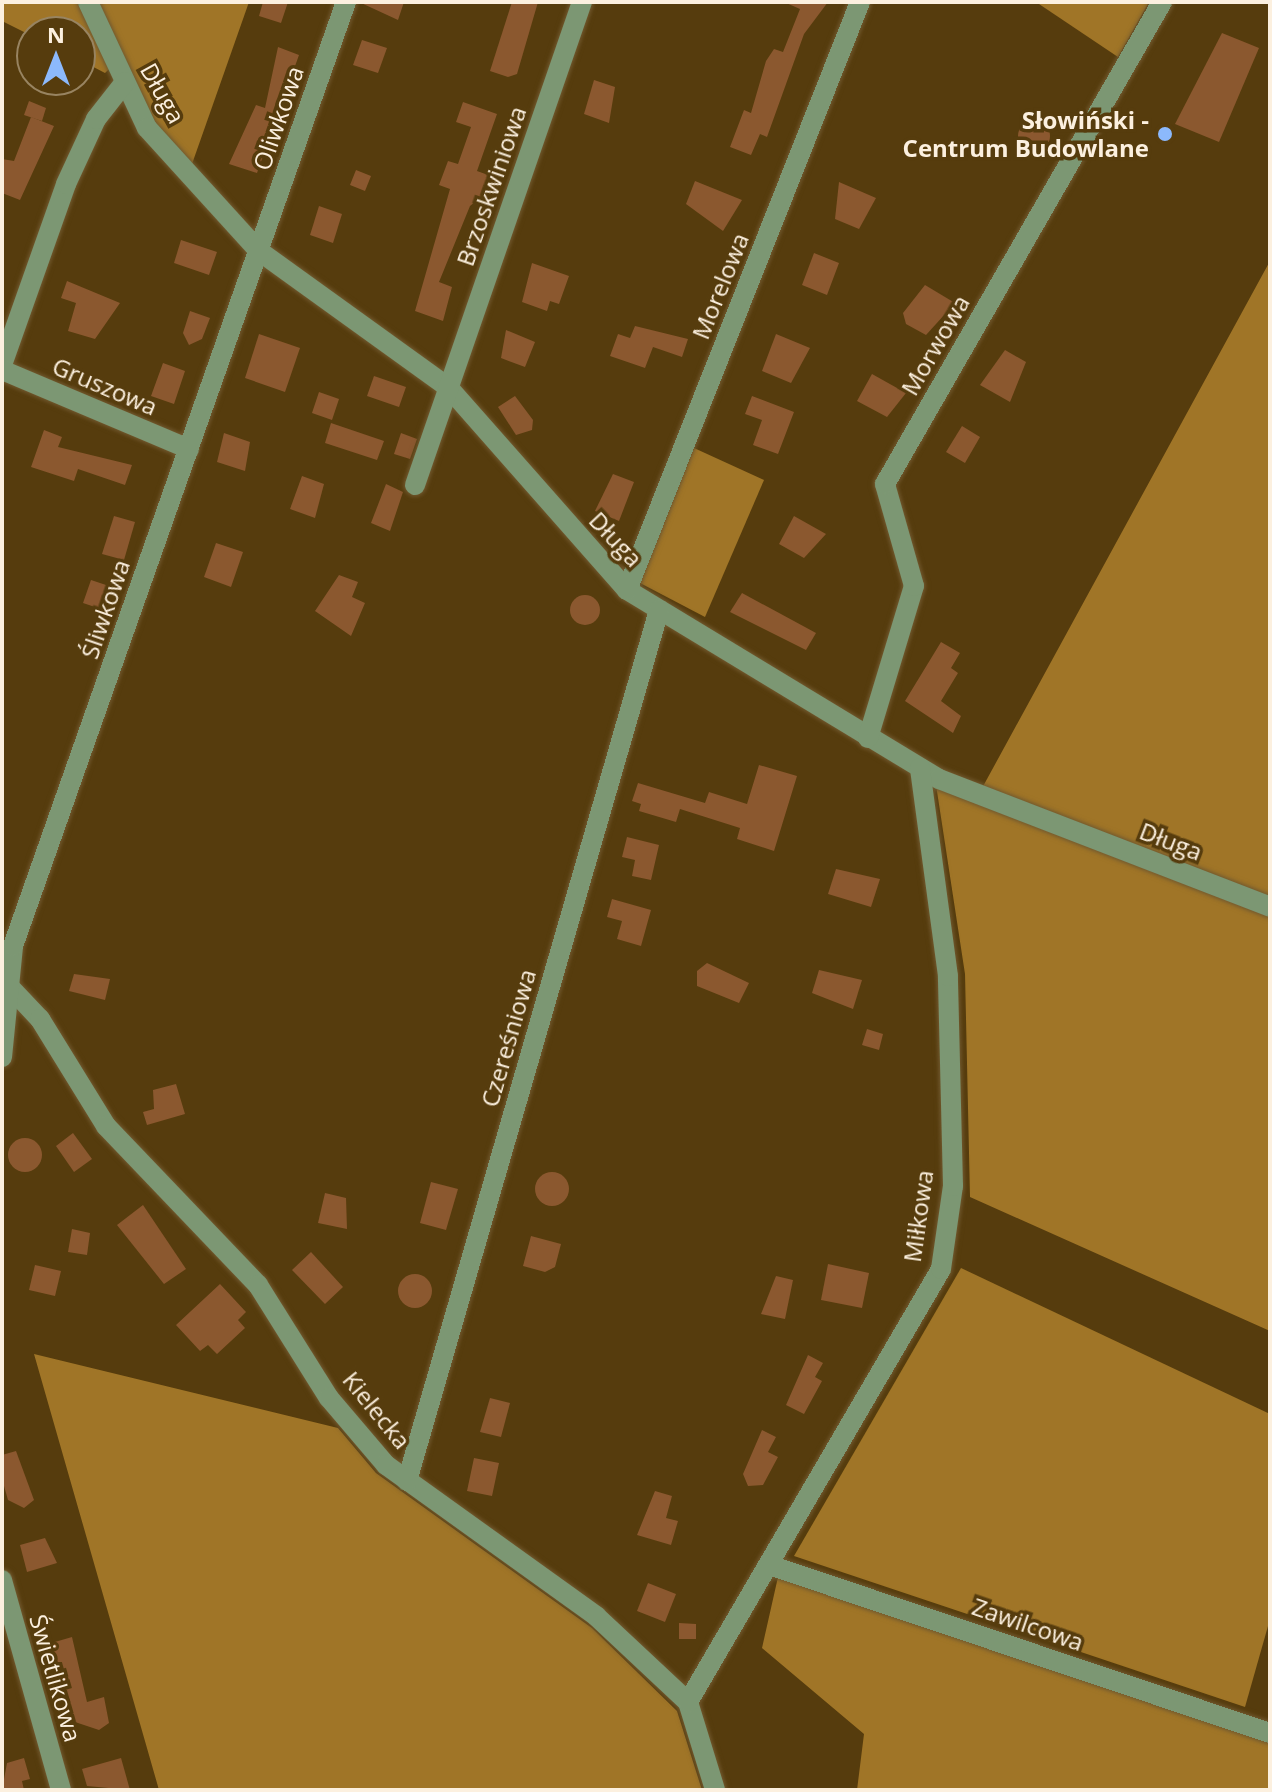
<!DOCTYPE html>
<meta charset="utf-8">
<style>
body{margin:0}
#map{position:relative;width:1272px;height:1792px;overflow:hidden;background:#563c0d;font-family:"Open Sans",sans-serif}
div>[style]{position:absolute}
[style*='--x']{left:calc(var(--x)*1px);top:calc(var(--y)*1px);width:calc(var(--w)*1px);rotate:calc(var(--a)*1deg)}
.forest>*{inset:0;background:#a07527}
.building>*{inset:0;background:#8b582f}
.round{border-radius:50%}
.roads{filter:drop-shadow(0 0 2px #71592f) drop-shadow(0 0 2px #71592f)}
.minor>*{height:20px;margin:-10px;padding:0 10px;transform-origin:10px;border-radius:10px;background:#7c9773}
.dots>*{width:22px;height:22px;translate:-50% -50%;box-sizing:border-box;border:4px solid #563c0d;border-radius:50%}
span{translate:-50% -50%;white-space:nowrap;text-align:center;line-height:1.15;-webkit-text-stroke:7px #563c0d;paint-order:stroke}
.street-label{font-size:24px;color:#fcf0df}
.poi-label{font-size:24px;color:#fcf0df;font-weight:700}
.right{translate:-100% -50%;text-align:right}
.frame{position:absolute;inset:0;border:4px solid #fcf0df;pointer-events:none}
.north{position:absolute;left:16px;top:16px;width:80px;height:80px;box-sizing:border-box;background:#563c0d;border:2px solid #988461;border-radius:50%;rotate:0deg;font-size:22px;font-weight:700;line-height:32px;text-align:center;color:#fcf0df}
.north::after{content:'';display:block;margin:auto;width:28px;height:36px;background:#8cb9fc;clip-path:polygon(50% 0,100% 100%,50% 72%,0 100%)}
</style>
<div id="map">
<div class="forest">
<i style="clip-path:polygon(2px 2px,82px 2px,112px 66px,105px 73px,80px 60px,80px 32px,32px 36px,2px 21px)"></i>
<i style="clip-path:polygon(95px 2px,249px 2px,192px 164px,149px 119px)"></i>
<i style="clip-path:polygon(1036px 2px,1149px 2px,1118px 57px)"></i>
<i style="clip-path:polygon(1270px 261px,1270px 1331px,970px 1197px,965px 974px,936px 785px,975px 801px)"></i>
<i style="clip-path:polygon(694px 448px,764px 480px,705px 617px,640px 583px)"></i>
<i style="clip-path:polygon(961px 1268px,1270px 1414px,1270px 1619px,1245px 1707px,794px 1556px)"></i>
<i style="clip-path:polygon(34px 1354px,338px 1428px,376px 1473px,592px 1628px,677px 1711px,702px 1790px,159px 1790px)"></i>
<i style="clip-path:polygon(778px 1577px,1270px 1742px,1270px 1790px,857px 1790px,864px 1734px,762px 1648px)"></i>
</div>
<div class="building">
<i style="clip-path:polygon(263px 2px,288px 2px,281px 23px,259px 16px)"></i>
<i style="clip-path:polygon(359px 2px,404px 2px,398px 20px)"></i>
<i style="clip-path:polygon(512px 2px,538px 2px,517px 74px,508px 77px,490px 71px)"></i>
<i style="clip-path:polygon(784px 2px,828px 2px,804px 34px,767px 137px,760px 134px,751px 155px,730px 147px,744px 110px,751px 113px,766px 61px,774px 49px,783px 52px,800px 9px)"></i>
<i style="clip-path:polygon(1222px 33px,1259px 48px,1219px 142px,1175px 124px)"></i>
<i style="clip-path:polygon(362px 40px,387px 48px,378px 73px,353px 65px)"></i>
<i style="clip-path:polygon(278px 47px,299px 55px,257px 173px,229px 164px,256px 105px,265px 108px)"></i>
<i style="clip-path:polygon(594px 80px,615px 87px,609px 123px,584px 114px)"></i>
<i style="clip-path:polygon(29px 101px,46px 108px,42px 121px,24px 115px)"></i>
<i style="clip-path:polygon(463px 102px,497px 114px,477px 171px,491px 176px,486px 193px,470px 206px,439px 282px,452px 287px,443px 321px,415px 311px,450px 189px,439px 185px,448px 161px,458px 164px,471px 127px,456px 122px)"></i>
<i style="clip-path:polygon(31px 117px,54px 126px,20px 200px,2px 193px,2px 159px,14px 161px)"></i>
<i class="round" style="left:1018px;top:120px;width:32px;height:32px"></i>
<i style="clip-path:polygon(356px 170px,371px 176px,365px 191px,350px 185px)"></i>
<i style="clip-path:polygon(695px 181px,742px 200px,723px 231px,686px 204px)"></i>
<i style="clip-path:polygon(839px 182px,876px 198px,859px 229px,835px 219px)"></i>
<i style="clip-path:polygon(319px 206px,342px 214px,333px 243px,310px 235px)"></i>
<i style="clip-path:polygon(181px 240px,217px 252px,209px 275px,174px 263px)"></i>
<i style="clip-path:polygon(814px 253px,839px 263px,827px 295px,802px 285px)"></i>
<i style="clip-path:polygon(532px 263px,569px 276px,559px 304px,550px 301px,547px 311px,522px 302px)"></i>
<i style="clip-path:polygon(67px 281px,120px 303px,95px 339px,68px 331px,76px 303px,61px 298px)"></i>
<i style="clip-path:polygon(925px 285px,955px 303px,926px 335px,906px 324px,903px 313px)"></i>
<i style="clip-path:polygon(190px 311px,210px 318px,202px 339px,189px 345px,183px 333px)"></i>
<i style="clip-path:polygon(635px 326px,688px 339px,682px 357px,653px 347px,645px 368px,610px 356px,618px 334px,630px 338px)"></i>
<i style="clip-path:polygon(506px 330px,535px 342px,525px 367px,501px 358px)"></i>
<i style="clip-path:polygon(259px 334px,300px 348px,285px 392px,245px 378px)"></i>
<i style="clip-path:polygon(776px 334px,810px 348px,791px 383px,762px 371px)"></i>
<i style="clip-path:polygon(1005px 350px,1026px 362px,1010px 402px,980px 385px)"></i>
<i style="clip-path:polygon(163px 363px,185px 371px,174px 404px,151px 396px)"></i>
<i style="clip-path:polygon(872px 374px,906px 393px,887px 417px,857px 401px)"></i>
<i style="clip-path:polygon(374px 376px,406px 387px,399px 407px,367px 396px)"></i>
<i style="clip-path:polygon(319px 392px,339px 399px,332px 420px,312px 413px)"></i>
<i style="clip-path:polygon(515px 396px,533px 420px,532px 430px,516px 435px,498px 407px)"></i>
<i style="clip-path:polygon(752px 396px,794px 412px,778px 454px,753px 445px,762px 420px,745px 414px)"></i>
<i style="clip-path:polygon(331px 423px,384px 441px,377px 460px,325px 443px)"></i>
<i style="clip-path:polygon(962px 426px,980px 437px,965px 463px,946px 452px)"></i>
<i style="clip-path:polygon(44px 430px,62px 437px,58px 447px,132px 465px,125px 485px,78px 469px,74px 481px,31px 467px)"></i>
<i style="clip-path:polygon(224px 433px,250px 442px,245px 471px,217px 462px)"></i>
<i style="clip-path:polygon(401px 433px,417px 439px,410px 459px,394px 454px)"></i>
<i style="clip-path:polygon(613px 474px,634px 482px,619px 521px,595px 511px)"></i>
<i style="clip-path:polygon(302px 476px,324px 484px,315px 518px,290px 509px)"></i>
<i style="clip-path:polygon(386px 484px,403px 492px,390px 531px,371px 523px)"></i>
<i style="clip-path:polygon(114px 516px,135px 522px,124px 560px,102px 554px)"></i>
<i style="clip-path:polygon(794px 516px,826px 534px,804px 558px,779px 544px)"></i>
<i style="clip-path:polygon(216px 543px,243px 552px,231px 587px,204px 577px)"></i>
<i style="clip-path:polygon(339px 575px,358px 582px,352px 597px,365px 603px,351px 636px,315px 611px)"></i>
<i style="clip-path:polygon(91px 580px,112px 587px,104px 610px,83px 603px)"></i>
<i style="clip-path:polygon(742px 593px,816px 633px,806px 650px,730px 612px)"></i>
<i class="round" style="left:570px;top:595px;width:30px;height:30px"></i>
<i style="clip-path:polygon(941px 642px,960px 653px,951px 668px,958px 673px,941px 701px,961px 716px,953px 733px,905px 701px)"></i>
<i style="clip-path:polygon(759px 765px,797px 776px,774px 851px,737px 839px,740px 828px,680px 809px,676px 822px,639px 811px,641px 804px,632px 801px,638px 783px,705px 803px,709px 792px,747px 804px)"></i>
<i style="clip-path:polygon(627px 837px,659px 845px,651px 880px,632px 876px,635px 860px,622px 857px)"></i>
<i style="clip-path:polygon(836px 869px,880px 879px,871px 907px,828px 894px)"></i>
<i style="clip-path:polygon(612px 899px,651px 910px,641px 946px,617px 939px,622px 921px,607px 917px)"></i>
<i style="clip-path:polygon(707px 963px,749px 983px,739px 1003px,697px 986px,697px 971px)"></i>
<i style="clip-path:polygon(819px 970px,862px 980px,853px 1009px,812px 993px)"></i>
<i style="clip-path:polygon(74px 974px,110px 979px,105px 1000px,69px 991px)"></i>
<i style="clip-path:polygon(867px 1029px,883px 1034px,879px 1050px,862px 1045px)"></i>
<i style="clip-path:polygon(176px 1084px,185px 1114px,147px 1125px,143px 1112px,154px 1109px,153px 1090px)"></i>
<i style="clip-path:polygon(73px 1133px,92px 1159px,74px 1172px,56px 1146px)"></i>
<i class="round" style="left:8px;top:1138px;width:34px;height:34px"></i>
<i class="round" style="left:535px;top:1172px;width:34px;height:34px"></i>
<i style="clip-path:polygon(431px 1182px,458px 1189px,446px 1230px,420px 1223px)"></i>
<i style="clip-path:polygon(325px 1193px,346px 1198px,347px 1229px,318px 1223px)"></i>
<i style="clip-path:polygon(143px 1205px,186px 1269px,164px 1284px,117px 1225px)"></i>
<i style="clip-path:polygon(72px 1229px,90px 1233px,87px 1255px,68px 1252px)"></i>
<i style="clip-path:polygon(531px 1236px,561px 1244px,555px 1267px,545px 1272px,523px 1266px)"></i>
<i style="clip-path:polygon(311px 1252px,343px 1287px,325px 1304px,292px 1270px)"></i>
<i style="clip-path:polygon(828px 1264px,869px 1273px,862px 1308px,821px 1300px)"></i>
<i style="clip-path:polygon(35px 1265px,61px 1271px,55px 1296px,29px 1290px)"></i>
<i class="round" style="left:398px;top:1274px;width:34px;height:34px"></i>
<i style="clip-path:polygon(776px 1276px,793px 1280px,785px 1319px,761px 1314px)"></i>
<i style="clip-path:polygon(220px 1284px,246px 1312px,238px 1320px,245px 1328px,217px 1354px,208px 1345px,200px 1351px,176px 1325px)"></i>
<i style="clip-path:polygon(808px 1355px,823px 1363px,815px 1377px,822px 1381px,804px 1414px,786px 1405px)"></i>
<i style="clip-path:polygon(490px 1398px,510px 1403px,501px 1437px,480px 1432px)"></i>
<i style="clip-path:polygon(762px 1430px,776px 1437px,768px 1452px,778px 1457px,763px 1485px,748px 1486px,743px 1474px)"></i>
<i style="clip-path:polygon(16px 1451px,34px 1500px,24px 1508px,8px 1500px,2px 1479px,2px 1455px)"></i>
<i style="clip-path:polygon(474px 1458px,499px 1463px,492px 1496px,467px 1491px)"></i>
<i style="clip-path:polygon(655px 1491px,672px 1496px,666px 1518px,678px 1521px,671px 1545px,637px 1535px)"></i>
<i style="clip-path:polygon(45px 1538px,57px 1563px,27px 1572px,20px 1545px)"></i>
<i style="clip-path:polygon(648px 1583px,676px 1594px,665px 1622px,637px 1611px)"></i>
<i style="clip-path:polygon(679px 1623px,696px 1624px,696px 1639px,679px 1639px)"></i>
<i style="clip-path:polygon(72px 1637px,87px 1702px,104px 1697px,109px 1723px,99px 1730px,69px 1720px,48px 1644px)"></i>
<i style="clip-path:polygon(24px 1758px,30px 1779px,22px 1781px,24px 1790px,2px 1790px,7px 1763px)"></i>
<i style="clip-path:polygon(121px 1758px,130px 1790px,87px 1786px,82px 1769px)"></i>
</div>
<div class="roads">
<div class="minor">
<i style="--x:88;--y:2;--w:139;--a:64.9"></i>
<i style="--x:147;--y:128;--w:166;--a:47.7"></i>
<i style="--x:259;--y:251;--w:234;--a:35.8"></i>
<i style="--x:449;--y:388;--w:269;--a:48.6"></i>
<i style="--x:627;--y:590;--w:365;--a:31.2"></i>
<i style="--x:939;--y:779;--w:355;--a:21.1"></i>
<i style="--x:2;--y:365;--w:192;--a:-70.5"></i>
<i style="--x:66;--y:184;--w:72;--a:-65.2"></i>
<i style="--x:96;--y:119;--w:47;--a:-51.9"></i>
<i style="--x:2;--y:370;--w:203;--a:22.9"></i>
<i style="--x:415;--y:485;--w:511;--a:-70.93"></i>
<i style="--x:627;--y:590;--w:632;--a:-68.38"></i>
<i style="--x:868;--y:738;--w:159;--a:-73.2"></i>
<i style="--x:914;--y:586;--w:106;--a:-105.9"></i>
<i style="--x:885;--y:484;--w:556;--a:-60.11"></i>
<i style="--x:5;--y:982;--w:51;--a:46.6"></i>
<i style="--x:40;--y:1019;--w:126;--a:58.3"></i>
<i style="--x:106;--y:1126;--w:220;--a:46.3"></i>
<i style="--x:258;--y:1285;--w:133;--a:57.9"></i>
<i style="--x:329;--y:1398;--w:88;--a:49.6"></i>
<i style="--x:386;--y:1465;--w:259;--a:35.7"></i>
<i style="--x:596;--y:1616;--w:126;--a:43.1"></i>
<i style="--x:688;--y:1702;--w:92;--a:72.9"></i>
<i style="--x:2;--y:1057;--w:112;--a:-84.3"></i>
<i style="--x:13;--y:946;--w:1001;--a:-70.57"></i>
<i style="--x:407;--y:1481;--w:907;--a:-73.86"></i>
<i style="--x:769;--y:1565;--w:528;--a:18.54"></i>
<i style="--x:2;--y:1580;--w:218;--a:74.3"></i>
<i style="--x:688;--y:1702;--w:501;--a:-59.7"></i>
<i style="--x:941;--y:1269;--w:84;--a:-81.8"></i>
<i style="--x:953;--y:1186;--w:210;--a:-91.4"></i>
<i style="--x:948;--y:976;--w:210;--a:-97.7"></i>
</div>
</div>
<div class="dots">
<i style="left:1165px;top:134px;background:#8cb9fc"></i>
</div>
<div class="street-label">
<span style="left:163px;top:93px;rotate:61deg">Długa</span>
<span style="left:278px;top:118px;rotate:-71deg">Oliwkowa</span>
<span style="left:491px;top:186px;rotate:-71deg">Brzoskwiniowa</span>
<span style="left:720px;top:286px;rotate:-68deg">Morelowa</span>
<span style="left:935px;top:345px;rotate:-60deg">Morwowa</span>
<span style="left:105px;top:386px;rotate:23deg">Gruszowa</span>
<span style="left:616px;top:539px;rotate:47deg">Długa</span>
<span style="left:105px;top:609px;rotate:-71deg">Śliwkowa</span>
<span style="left:1171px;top:841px;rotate:21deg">Długa</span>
<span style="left:508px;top:1038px;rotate:-74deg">Czereśniowa</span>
<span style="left:918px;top:1216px;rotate:-82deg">Miłkowa</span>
<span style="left:377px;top:1410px;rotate:51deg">Kielecka</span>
<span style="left:1028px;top:1624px;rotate:19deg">Zawilcowa</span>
<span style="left:56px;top:1678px;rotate:74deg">Świetlikowa</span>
</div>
<div class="poi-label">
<span class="right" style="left:1149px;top:134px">Słowiński -<br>Centrum Budowlane</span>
</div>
<div class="frame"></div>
<div class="north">N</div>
</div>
